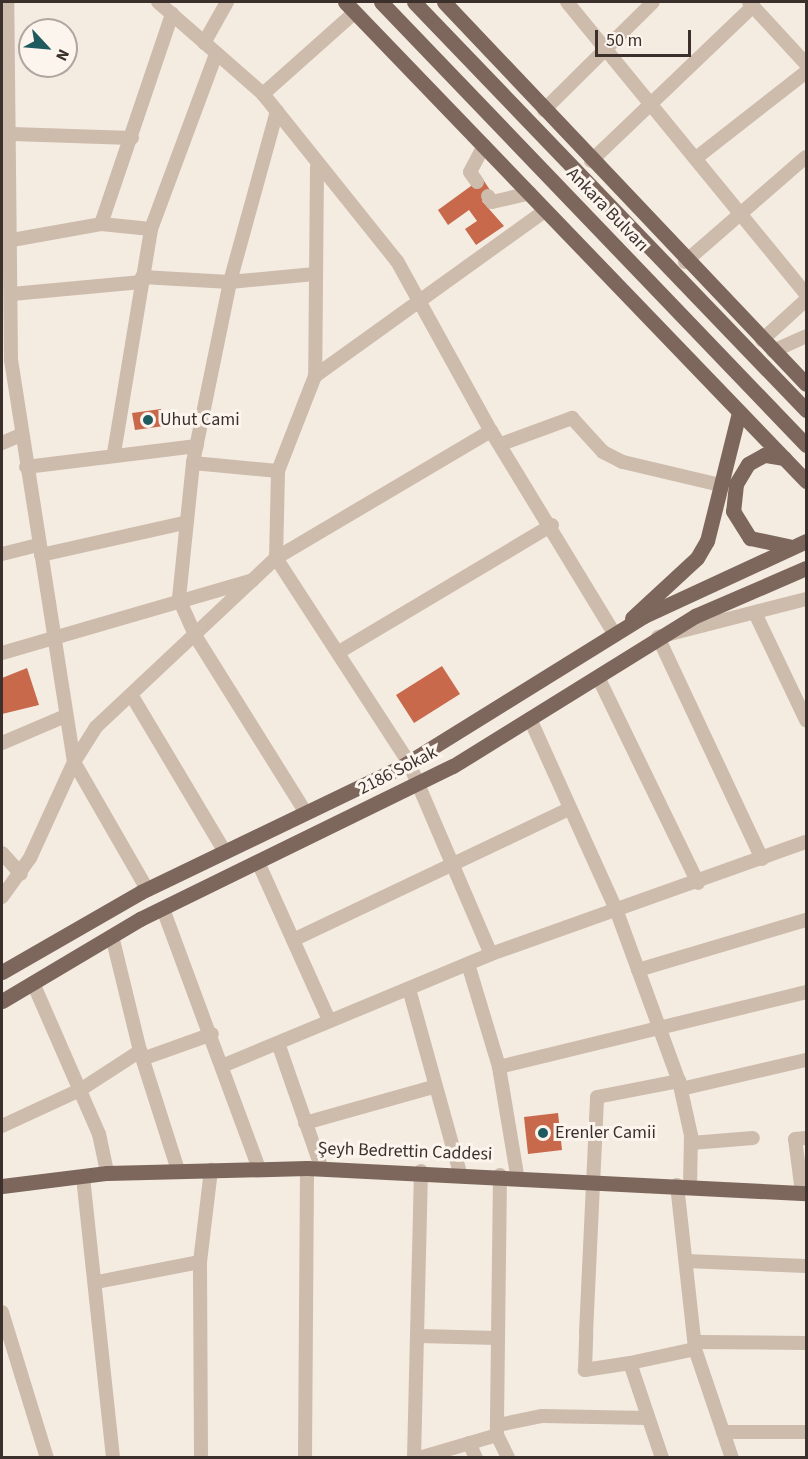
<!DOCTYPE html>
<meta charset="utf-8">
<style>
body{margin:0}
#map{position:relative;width:808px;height:1459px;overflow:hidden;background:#f4ebe1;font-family:"Source Sans 3",sans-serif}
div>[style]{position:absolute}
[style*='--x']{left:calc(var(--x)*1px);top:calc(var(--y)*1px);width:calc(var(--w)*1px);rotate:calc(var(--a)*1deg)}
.building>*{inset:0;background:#c8694b}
.minor>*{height:14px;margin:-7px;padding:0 7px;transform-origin:7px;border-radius:7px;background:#cdbbac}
.major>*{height:15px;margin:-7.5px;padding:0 7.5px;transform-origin:7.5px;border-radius:7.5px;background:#7d675c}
.dots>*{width:16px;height:16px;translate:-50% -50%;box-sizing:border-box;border:3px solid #fbf5ee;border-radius:50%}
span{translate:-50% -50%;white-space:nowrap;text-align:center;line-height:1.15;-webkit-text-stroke:6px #fbf5ee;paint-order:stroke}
.street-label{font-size:18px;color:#3b302b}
.poi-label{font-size:18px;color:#3b302b}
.left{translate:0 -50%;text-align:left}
.frame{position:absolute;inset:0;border:3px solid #3b302b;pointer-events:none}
.north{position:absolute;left:18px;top:18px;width:60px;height:60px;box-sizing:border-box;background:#fbf5ee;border:2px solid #aea6a0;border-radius:50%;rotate:116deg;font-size:16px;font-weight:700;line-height:24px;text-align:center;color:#3b302b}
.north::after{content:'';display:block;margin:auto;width:21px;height:27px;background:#1f5a5e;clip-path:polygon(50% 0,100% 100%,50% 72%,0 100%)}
.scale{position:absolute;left:595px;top:30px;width:96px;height:27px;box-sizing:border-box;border:3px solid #3b302b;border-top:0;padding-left:8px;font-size:18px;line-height:21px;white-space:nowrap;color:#3b302b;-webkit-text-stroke:4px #fbf5ee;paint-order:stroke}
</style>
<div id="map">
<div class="building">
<i style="clip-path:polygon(482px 178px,492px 193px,482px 201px,504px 226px,476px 245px,465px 229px,477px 221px,469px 210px,448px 225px,438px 210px)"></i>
<i style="clip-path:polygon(161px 409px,164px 426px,135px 430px,132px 413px)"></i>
<i style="clip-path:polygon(442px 666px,460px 694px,414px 723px,396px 695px)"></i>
<i style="clip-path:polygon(27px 668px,39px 705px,2px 714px,2px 678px)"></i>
<i style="clip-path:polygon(558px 1113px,562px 1150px,528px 1154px,524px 1117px)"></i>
</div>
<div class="minor">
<i style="--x:158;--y:2;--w:140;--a:41.2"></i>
<i style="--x:263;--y:94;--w:214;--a:51.3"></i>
<i style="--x:397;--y:261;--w:194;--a:61.1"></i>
<i style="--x:491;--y:431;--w:239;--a:58.7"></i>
<i style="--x:567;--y:2;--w:377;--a:50.7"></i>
<i style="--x:749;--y:2;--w:84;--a:47.4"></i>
<i style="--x:204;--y:43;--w:47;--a:-60.7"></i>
<i style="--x:263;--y:94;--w:123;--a:-41.7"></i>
<i style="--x:544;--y:110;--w:153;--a:-44.7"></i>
<i style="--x:277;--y:111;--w:177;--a:105.4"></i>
<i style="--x:230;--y:282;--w:185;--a:101.6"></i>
<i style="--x:193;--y:463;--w:137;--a:95.9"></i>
<i style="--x:179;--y:599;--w:42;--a:65.9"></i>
<i style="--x:196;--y:637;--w:208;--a:58"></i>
<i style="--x:12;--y:134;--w:120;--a:1.9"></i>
<i style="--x:696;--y:158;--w:140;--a:-38"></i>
<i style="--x:591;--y:161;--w:224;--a:-43.7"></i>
<i style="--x:317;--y:167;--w:209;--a:90.5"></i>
<i style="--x:315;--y:376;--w:102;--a:111.3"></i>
<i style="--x:278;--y:471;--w:87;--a:91.3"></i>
<i style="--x:276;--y:558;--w:244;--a:57"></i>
<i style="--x:409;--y:763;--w:208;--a:66.8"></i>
<i style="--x:477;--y:182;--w:12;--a:-125"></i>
<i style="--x:470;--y:172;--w:30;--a:-62"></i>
<i style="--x:488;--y:196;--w:7;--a:56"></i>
<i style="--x:492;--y:202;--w:39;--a:-13"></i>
<i style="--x:101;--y:224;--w:222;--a:-71.3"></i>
<i style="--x:12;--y:240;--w:90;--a:-10.2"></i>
<i style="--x:101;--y:224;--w:50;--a:5.7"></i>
<i style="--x:685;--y:262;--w:160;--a:-41"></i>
<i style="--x:142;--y:277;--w:88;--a:3.3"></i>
<i style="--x:230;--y:282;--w:85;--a:-5.4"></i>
<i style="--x:12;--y:294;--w:130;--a:-5.3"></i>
<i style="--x:762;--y:340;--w:59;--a:-42.3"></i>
<i style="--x:773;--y:351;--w:36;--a:-24"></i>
<i style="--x:315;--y:376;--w:284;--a:-35.7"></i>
<i style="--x:2;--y:443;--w:21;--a:-23"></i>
<i style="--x:501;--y:444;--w:76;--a:-20.1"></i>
<i style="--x:572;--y:418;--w:46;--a:47.6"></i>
<i style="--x:603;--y:452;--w:22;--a:27"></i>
<i style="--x:623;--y:462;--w:100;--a:13.3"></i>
<i style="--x:114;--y:453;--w:227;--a:-80.6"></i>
<i style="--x:151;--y:229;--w:187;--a:-69.6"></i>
<i style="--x:193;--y:463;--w:85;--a:5.4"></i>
<i style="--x:26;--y:467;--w:172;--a:-7"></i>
<i style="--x:2;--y:554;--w:37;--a:-14"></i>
<i style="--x:41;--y:555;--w:147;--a:-12.6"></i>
<i style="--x:755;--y:613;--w:119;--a:64.5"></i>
<i style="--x:339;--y:652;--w:248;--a:-30.8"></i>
<i style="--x:2;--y:653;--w:261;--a:-16.2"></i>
<i style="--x:598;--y:677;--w:229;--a:64.1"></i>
<i style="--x:132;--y:696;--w:182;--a:59.2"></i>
<i style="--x:530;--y:719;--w:212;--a:65.7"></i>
<i style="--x:617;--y:912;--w:180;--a:69.9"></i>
<i style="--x:679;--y:1081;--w:55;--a:77.5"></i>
<i style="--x:691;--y:1135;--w:51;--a:91.1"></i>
<i style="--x:2;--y:743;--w:66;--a:-23.1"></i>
<i style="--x:2;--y:853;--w:28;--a:48"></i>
<i style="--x:762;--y:859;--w:245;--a:-115.1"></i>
<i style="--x:658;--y:637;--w:153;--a:-14.4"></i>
<i style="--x:258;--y:862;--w:173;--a:65.8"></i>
<i style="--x:147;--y:889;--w:146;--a:-119.9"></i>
<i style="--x:74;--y:762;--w:41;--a:-57.8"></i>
<i style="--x:96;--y:727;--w:247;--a:-43.2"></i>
<i style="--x:276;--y:558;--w:250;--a:-30.6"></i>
<i style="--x:2;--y:897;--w:48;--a:-54.3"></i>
<i style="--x:30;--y:858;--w:106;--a:-65.4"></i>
<i style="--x:74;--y:762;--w:406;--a:-98.9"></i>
<i style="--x:11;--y:361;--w:359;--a:-90.6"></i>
<i style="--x:163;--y:909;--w:277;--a:69.7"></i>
<i style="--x:112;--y:936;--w:118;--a:76.3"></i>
<i style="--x:140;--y:1051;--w:125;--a:72.3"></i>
<i style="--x:293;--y:940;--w:306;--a:-25.4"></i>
<i style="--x:468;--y:964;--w:108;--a:73.2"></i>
<i style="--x:499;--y:1067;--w:109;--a:80.5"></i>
<i style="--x:638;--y:970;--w:175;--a:-16.6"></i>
<i style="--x:33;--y:983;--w:165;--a:66.4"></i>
<i style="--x:99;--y:1134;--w:40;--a:78"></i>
<i style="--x:409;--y:989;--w:191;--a:74.5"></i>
<i style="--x:278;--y:1043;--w:133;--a:70.8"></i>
<i style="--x:145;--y:1058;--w:71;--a:-19.7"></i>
<i style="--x:222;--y:1066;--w:291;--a:-22.6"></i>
<i style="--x:491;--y:954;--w:334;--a:-19.6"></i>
<i style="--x:499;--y:1067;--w:316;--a:-13.7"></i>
<i style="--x:681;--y:1089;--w:128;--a:-13.1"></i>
<i style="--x:305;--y:1123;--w:133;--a:-15.7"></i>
<i style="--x:2;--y:1126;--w:86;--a:-24.8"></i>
<i style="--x:80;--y:1090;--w:72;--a:-33"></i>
<i style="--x:691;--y:1143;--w:62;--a:-4.6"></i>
<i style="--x:500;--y:1175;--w:260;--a:90.7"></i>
<i style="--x:497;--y:1435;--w:25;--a:64"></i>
<i style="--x:83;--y:1177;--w:283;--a:83.9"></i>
<i style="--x:677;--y:1185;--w:165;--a:83.7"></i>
<i style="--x:695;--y:1349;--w:115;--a:71.3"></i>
<i style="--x:802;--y:1192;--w:53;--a:-97.5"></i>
<i style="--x:795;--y:1139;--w:11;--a:-5"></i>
<i style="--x:686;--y:1261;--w:120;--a:2.4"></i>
<i style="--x:97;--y:1282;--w:105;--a:-11"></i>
<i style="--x:2;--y:1312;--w:153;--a:72.9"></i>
<i style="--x:419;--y:1336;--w:78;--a:1.5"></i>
<i style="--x:697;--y:1342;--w:109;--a:0.5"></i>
<i style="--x:630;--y:1363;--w:66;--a:-12.2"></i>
<i style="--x:498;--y:1425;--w:45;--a:-11.6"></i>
<i style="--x:542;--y:1416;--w:106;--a:1.1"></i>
<i style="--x:723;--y:1432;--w:83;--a:0"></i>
<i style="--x:469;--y:1443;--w:17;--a:65"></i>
<i style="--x:201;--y:1458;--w:196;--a:-90.3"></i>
<i style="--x:200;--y:1262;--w:93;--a:-83.2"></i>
<i style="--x:305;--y:1458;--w:290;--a:-89.6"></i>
<i style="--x:414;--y:1458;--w:287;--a:-88.6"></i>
<i style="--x:419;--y:1458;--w:81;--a:-16.4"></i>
<i style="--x:662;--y:1458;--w:100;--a:-108.6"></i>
<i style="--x:630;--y:1363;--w:46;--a:171.2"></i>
<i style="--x:585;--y:1370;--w:37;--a:-88"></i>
<i style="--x:586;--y:1333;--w:236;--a:-87.3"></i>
<i style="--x:597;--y:1097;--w:84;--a:-11"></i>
</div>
<div class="major">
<i style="--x:345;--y:2;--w:665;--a:46.1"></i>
<i style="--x:381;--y:2;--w:614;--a:46.19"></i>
<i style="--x:414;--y:2;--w:566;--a:46.15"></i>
<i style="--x:444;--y:2;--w:526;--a:46.54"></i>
<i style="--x:784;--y:458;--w:20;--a:-171"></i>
<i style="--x:764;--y:455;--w:18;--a:151"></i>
<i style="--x:748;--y:464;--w:23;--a:121"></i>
<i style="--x:736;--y:484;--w:27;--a:96"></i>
<i style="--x:733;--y:511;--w:32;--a:58"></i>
<i style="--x:750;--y:538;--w:40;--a:12"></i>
<i style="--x:632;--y:618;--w:88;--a:-42.7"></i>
<i style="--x:697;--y:558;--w:20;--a:-60"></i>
<i style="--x:707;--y:541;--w:132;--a:-76"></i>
<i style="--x:2;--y:972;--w:160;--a:-29.9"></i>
<i style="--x:141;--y:892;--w:286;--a:-25.7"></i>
<i style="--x:399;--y:768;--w:288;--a:-31.8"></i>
<i style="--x:644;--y:616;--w:179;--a:-24.8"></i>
<i style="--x:2;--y:1001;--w:161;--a:-30.7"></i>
<i style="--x:140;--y:919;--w:348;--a:-26.1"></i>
<i style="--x:453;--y:766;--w:285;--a:-31.8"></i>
<i style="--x:695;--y:616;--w:121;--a:-23.4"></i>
<i style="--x:2;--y:1186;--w:106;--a:-7.1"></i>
<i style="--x:107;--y:1173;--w:200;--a:-1.4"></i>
<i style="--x:307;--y:1168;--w:500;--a:2.9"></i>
</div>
<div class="dots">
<i style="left:148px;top:420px;background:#1f5a5e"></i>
<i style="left:543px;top:1133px;background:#1f5a5e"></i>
</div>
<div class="street-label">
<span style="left:607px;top:210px;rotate:46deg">Ankara Bulvarı</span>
<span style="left:398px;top:771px;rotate:-27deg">2186 Sokak</span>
<span style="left:405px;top:1152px;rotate:2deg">Şeyh Bedrettin Caddesi</span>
</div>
<div class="poi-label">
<span class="left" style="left:160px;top:420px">Uhut Cami</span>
<span class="left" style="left:555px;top:1133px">Erenler Camii</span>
</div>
<div class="frame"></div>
<div class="north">N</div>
<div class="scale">50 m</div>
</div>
